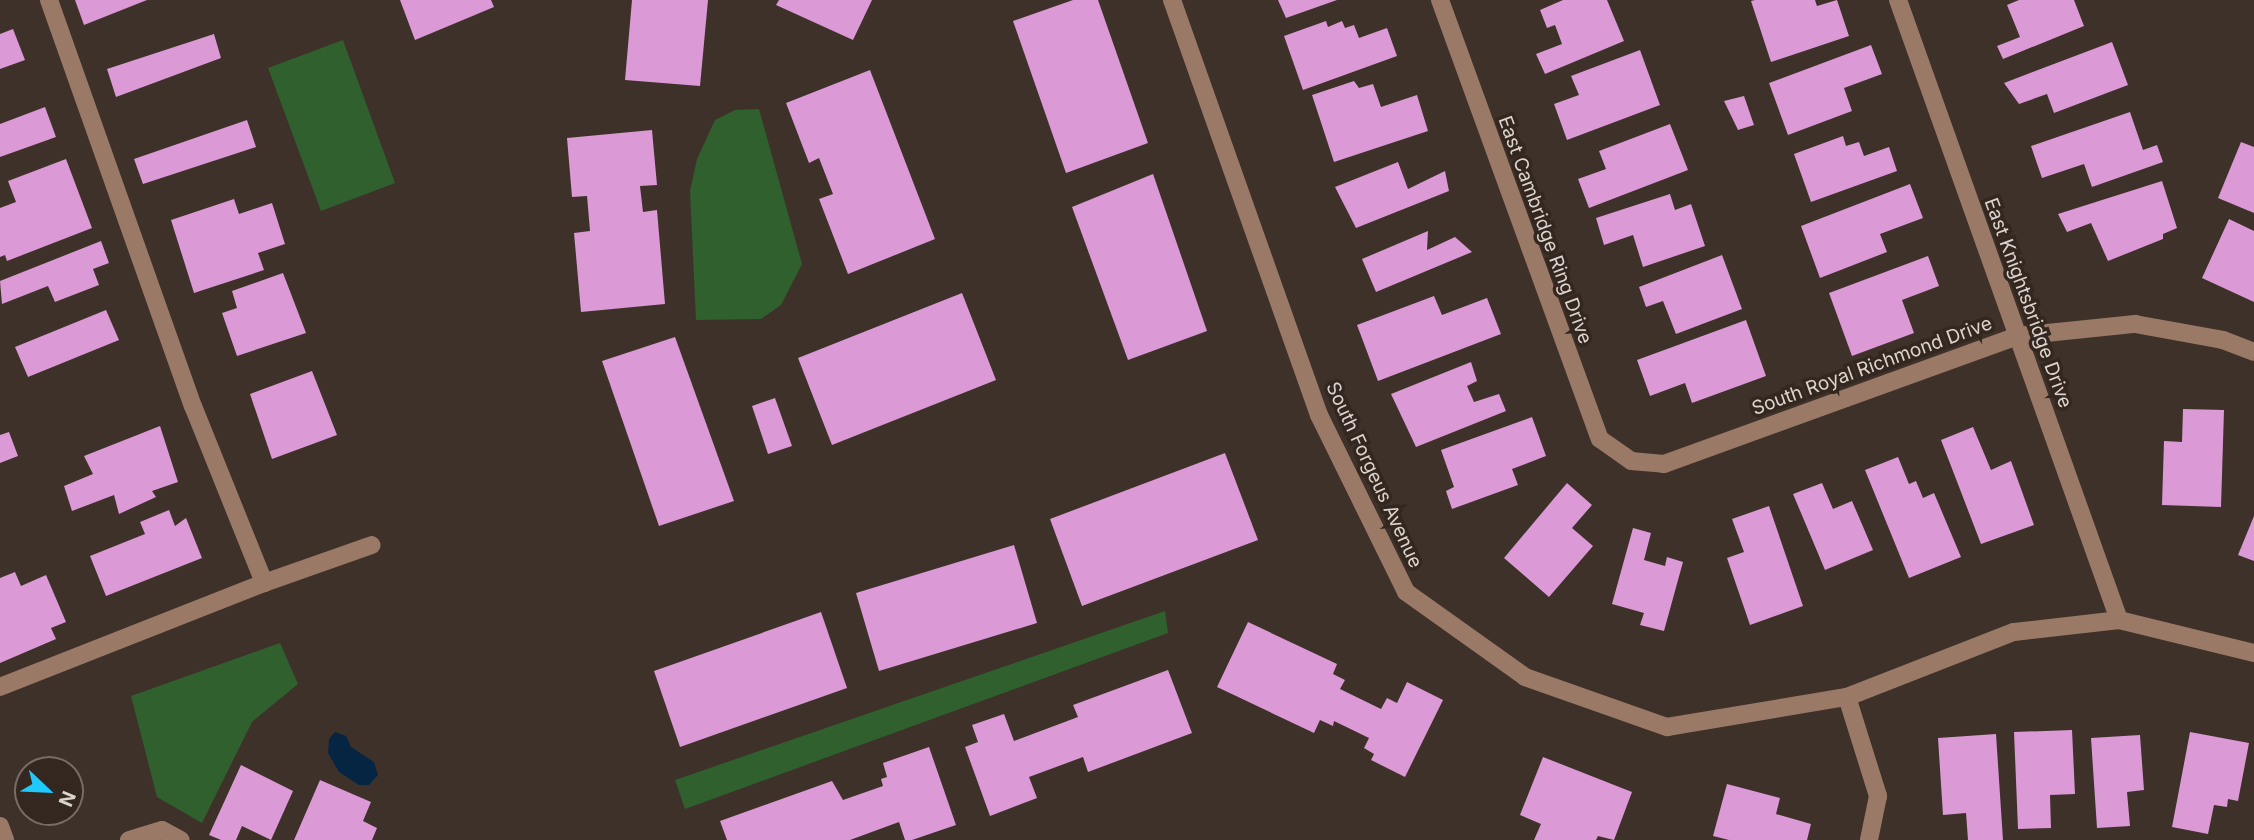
<!DOCTYPE html>
<style>
body{margin:0}
#map{position:relative;width:2254px;height:840px;overflow:hidden;background:#3e3129;font-family:Inter,sans-serif}
div>[style]{position:absolute}
[style*='--x']{left:calc(var(--x)*1px);top:calc(var(--y)*1px);width:calc(var(--w)*1px);rotate:calc(var(--a)*1deg)}
.green>*{inset:0;background:#30602d}
.water>*{inset:0;background:#052543}
.building>*{inset:0;background:#db99d6}
.minor>*{height:18px;margin:-9px;padding:0 9px;transform-origin:9px;border-radius:9px;background:#9b7967}
span{translate:-50% -50%;white-space:nowrap;text-align:center;line-height:1.15;-webkit-text-stroke:7px #342720;paint-order:stroke}
.street-label{font-size:19px;color:#dcd4cf}
.north{position:absolute;left:14px;top:756px;width:70px;height:70px;box-sizing:border-box;background:#342720;border:2px solid #776c66;border-radius:50%;rotate:113deg;font-size:19px;font-weight:700;line-height:28px;text-align:center;color:#dcd4cf}
.north::after{content:'';display:block;margin:auto;width:24px;height:32px;background:#1fc9fd;clip-path:polygon(50% 0,100% 100%,50% 72%,0 100%)}
</style>
<div id="map">
<div class="green">
<i style="clip-path:polygon(343px 40px,395px 183px,321px 211px,268px 68px)"></i>
<i style="clip-path:polygon(759px 109px,802px 264px,781px 305px,761px 319px,696px 320px,690px 191px,697px 159px,715px 120px,735px 110px)"></i>
<i style="clip-path:polygon(1165px 611px,1168px 633px,685px 809px,675px 780px)"></i>
<i style="clip-path:polygon(280px 643px,298px 684px,252px 722px,202px 823px,157px 797px,131px 696px)"></i>
</div>
<div class="water">
<i style="clip-path:polygon(335px 732px,346px 736px,351px 747px,374px 762px,378px 775px,369px 785px,359px 785px,339px 772px,328px 753px,329px 739px)"></i>
</div>
<div class="building">
<i style="clip-path:polygon(75px 0,147px 0,84px 25px)"></i>
<i style="clip-path:polygon(400px 0,491px 0,494px 7px,415px 40px)"></i>
<i style="clip-path:polygon(632px 0,708px 0,700px 86px,625px 80px)"></i>
<i style="clip-path:polygon(779px 0,872px 0,853px 40px,776px 5px)"></i>
<i style="clip-path:polygon(1073px 0,1098px 0,1148px 143px,1066px 173px,1013px 21px)"></i>
<i style="clip-path:polygon(1278px 0,1337px 0,1286px 18px)"></i>
<i style="clip-path:polygon(1563px 0,1607px 0,1624px 41px,1545px 74px,1536px 54px,1562px 44px,1555px 25px,1547px 28px,1540px 10px)"></i>
<i style="clip-path:polygon(1755px 0,1815px 0,1817px 6px,1837px 0,1849px 36px,1771px 62px,1751px 1px)"></i>
<i style="clip-path:polygon(2019px 0,2074px 0,2084px 26px,2003px 59px,1997px 46px,2020px 37px,2007px 5px)"></i>
<i style="clip-path:polygon(1326px 21px,1328px 27px,1342px 21px,1345px 28px,1354px 25px,1359px 38px,1387px 28px,1397px 56px,1303px 90px,1284px 36px)"></i>
<i style="clip-path:polygon(13px 29px,25px 60px,0 69px,0 34px)"></i>
<i style="clip-path:polygon(214px 34px,221px 58px,116px 97px,107px 69px)"></i>
<i style="clip-path:polygon(2112px 42px,2128px 85px,2054px 113px,2047px 94px,2019px 104px,2004px 83px)"></i>
<i style="clip-path:polygon(1871px 45px,1882px 74px,1844px 88px,1852px 111px,1788px 135px,1769px 83px)"></i>
<i style="clip-path:polygon(1640px 50px,1660px 105px,1567px 140px,1554px 104px,1579px 95px,1571px 76px)"></i>
<i style="clip-path:polygon(870px 70px,935px 239px,848px 274px,819px 199px,833px 194px,819px 158px,809px 163px,786px 103px)"></i>
<i style="clip-path:polygon(1354px 81px,1359px 88px,1373px 84px,1381px 107px,1417px 95px,1428px 131px,1334px 162px,1312px 95px)"></i>
<i style="clip-path:polygon(1744px 96px,1754px 125px,1738px 130px,1724px 101px)"></i>
<i style="clip-path:polygon(45px 107px,56px 137px,0 157px,0 124px)"></i>
<i style="clip-path:polygon(2130px 112px,2143px 150px,2157px 145px,2163px 162px,2092px 187px,2084px 164px,2042px 178px,2031px 146px)"></i>
<i style="clip-path:polygon(247px 120px,256px 147px,143px 184px,134px 159px)"></i>
<i style="clip-path:polygon(1670px 124px,1688px 170px,1589px 208px,1578px 179px,1606px 169px,1599px 151px)"></i>
<i style="clip-path:polygon(652px 130px,657px 185px,640px 186px,643px 212px,657px 210px,665px 304px,581px 312px,574px 233px,590px 231px,587px 196px,572px 197px,567px 138px)"></i>
<i style="clip-path:polygon(1843px 136px,1846px 146px,1859px 142px,1864px 156px,1889px 147px,1897px 171px,1811px 202px,1794px 154px)"></i>
<i style="clip-path:polygon(2241px 142px,2254px 147px,2254px 213px,2218px 198px)"></i>
<i style="clip-path:polygon(66px 159px,92px 228px,7px 261px,5px 255px,0 257px,0 208px,16px 202px,8px 181px)"></i>
<i style="clip-path:polygon(1398px 162px,1408px 189px,1445px 171px,1449px 191px,1356px 228px,1335px 187px)"></i>
<i style="clip-path:polygon(1153px 174px,1207px 331px,1128px 360px,1072px 207px)"></i>
<i style="clip-path:polygon(2162px 181px,2177px 228px,2163px 234px,2163px 239px,2108px 261px,2091px 223px,2067px 232px,2058px 214px)"></i>
<i style="clip-path:polygon(1910px 184px,1923px 218px,1880px 234px,1887px 252px,1820px 278px,1801px 226px)"></i>
<i style="clip-path:polygon(1670px 194px,1675px 210px,1691px 204px,1705px 246px,1643px 267px,1633px 235px,1604px 245px,1596px 218px)"></i>
<i style="clip-path:polygon(234px 199px,239px 214px,272px 203px,285px 244px,258px 253px,264px 270px,194px 293px,171px 220px)"></i>
<i style="clip-path:polygon(2229px 219px,2254px 231px,2254px 302px,2202px 278px)"></i>
<i style="clip-path:polygon(1428px 231px,1427px 250px,1455px 237px,1472px 252px,1376px 292px,1362px 259px)"></i>
<i style="clip-path:polygon(101px 241px,109px 263px,93px 269px,99px 285px,55px 302px,48px 286px,2px 304px,0 281px)"></i>
<i style="clip-path:polygon(1722px 255px,1742px 309px,1676px 334px,1663px 301px,1646px 307px,1639px 287px)"></i>
<i style="clip-path:polygon(1928px 256px,1939px 286px,1902px 300px,1914px 333px,1852px 356px,1829px 293px)"></i>
<i style="clip-path:polygon(283px 273px,306px 333px,237px 356px,222px 313px,237px 308px,232px 291px)"></i>
<i style="clip-path:polygon(962px 293px,996px 380px,832px 445px,798px 358px)"></i>
<i style="clip-path:polygon(1434px 296px,1442px 315px,1487px 298px,1501px 334px,1378px 381px,1357px 325px)"></i>
<i style="clip-path:polygon(106px 310px,119px 340px,28px 377px,15px 347px)"></i>
<i style="clip-path:polygon(1746px 320px,1766px 376px,1692px 403px,1685px 383px,1650px 396px,1637px 360px)"></i>
<i style="clip-path:polygon(675px 337px,734px 501px,659px 526px,602px 361px)"></i>
<i style="clip-path:polygon(1471px 362px,1477px 381px,1467px 386px,1474px 402px,1499px 394px,1506px 411px,1416px 447px,1391px 394px)"></i>
<i style="clip-path:polygon(312px 371px,337px 435px,272px 459px,250px 394px)"></i>
<i style="clip-path:polygon(775px 398px,792px 446px,768px 454px,752px 406px)"></i>
<i style="clip-path:polygon(2183px 409px,2224px 410px,2221px 507px,2162px 505px,2164px 441px,2182px 442px)"></i>
<i style="clip-path:polygon(1532px 417px,1546px 456px,1512px 469px,1518px 485px,1452px 509px,1446px 491px,1454px 487px,1441px 450px)"></i>
<i style="clip-path:polygon(160px 426px,178px 482px,152px 491px,156px 497px,119px 514px,114px 495px,72px 511px,64px 486px,93px 474px,84px 456px)"></i>
<i style="clip-path:polygon(1973px 427px,1991px 470px,2011px 461px,2034px 525px,1981px 544px,1941px 440px)"></i>
<i style="clip-path:polygon(9px 432px,18px 456px,0 463px,0 435px)"></i>
<i style="clip-path:polygon(1225px 453px,1258px 540px,1082px 606px,1050px 519px)"></i>
<i style="clip-path:polygon(1898px 457px,1909px 484px,1916px 481px,1923px 498px,1934px 493px,1961px 557px,1909px 578px,1865px 470px)"></i>
<i style="clip-path:polygon(1567px 483px,1592px 505px,1572px 528px,1593px 546px,1549px 597px,1504px 558px)"></i>
<i style="clip-path:polygon(1822px 483px,1833px 509px,1852px 501px,1873px 550px,1825px 570px,1793px 494px)"></i>
<i style="clip-path:polygon(1769px 506px,1803px 606px,1750px 625px,1727px 558px,1744px 552px,1732px 519px)"></i>
<i style="clip-path:polygon(169px 510px,175px 526px,186px 518px,202px 558px,106px 596px,90px 556px,145px 534px,140px 522px)"></i>
<i style="clip-path:polygon(2254px 516px,2254px 561px,2238px 555px)"></i>
<i style="clip-path:polygon(1633px 528px,1651px 533px,1644px 560px,1665px 566px,1667px 557px,1683px 562px,1664px 631px,1640px 625px,1644px 613px,1612px 604px)"></i>
<i style="clip-path:polygon(1014px 545px,1037px 623px,879px 671px,856px 593px)"></i>
<i style="clip-path:polygon(15px 572px,21px 586px,46px 575px,66px 622px,51px 628px,56px 639px,0 663px,0 578px)"></i>
<i style="clip-path:polygon(821px 612px,847px 688px,680px 747px,654px 671px)"></i>
<i style="clip-path:polygon(1248px 622px,1337px 664px,1333px 674px,1345px 680px,1340px 689px,1381px 709px,1387px 698px,1397px 703px,1407px 682px,1443px 700px,1405px 777px,1371px 760px,1374px 754px,1364px 748px,1369px 738px,1334px 721px,1333px 726px,1320px 720px,1314px 733px,1217px 687px)"></i>
<i style="clip-path:polygon(1168px 670px,1192px 733px,1088px 772px,1083px 757px,1029px 777px,1037px 798px,990px 816px,965px 747px,978px 742px,972px 725px,1004px 714px,1014px 741px,1078px 717px,1073px 705px)"></i>
<i style="clip-path:polygon(2072px 730px,2075px 794px,2050px 795px,2051px 828px,2018px 829px,2014px 732px)"></i>
<i style="clip-path:polygon(2190px 732px,2249px 743px,2238px 801px,2228px 799px,2227px 807px,2214px 805px,2208px 834px,2172px 827px)"></i>
<i style="clip-path:polygon(1996px 734px,2003px 840px,1968px 840px,1966px 813px,1943px 815px,1938px 738px)"></i>
<i style="clip-path:polygon(2140px 735px,2144px 790px,2127px 792px,2130px 826px,2097px 828px,2091px 738px)"></i>
<i style="clip-path:polygon(929px 747px,956px 825px,912px 840px,905px 840px,899px 822px,850px 840px,727px 840px,720px 821px,832px 781px,843px 800px,883px 786px,881px 779px,887px 777px,883px 763px)"></i>
<i style="clip-path:polygon(1543px 757px,1632px 792px,1614px 840px,1598px 836px,1596px 840px,1534px 840px,1541px 824px,1520px 815px)"></i>
<i style="clip-path:polygon(241px 765px,293px 791px,271px 840px,242px 826px,236px 840px,221px 840px,209px 835px)"></i>
<i style="clip-path:polygon(320px 780px,371px 802px,363px 821px,377px 828px,372px 840px,294px 840px)"></i>
<i style="clip-path:polygon(1727px 784px,1780px 798px,1776px 814px,1811px 824px,1807px 840px,1729px 840px,1713px 836px)"></i>
</div>
<div class="minor">
<i style="--x:49;--y:0;--w:431;--a:70.5"></i>
<i style="--x:193;--y:406;--w:191;--a:68.1"></i>
<i style="--x:1172;--y:0;--w:440;--a:70.5"></i>
<i style="--x:1319;--y:415;--w:197;--a:63.8"></i>
<i style="--x:1406;--y:592;--w:146;--a:35.5"></i>
<i style="--x:1525;--y:677;--w:151;--a:19.4"></i>
<i style="--x:1667;--y:727;--w:182;--a:-9.5"></i>
<i style="--x:1847;--y:697;--w:179;--a:-21.3"></i>
<i style="--x:2014;--y:632;--w:106;--a:-6.5"></i>
<i style="--x:2119;--y:620;--w:139;--a:13.7"></i>
<i style="--x:1440;--y:0;--w:467;--a:70"></i>
<i style="--x:1600;--y:439;--w:38;--a:35"></i>
<i style="--x:1631;--y:461;--w:33;--a:5"></i>
<i style="--x:1664;--y:464;--w:376;--a:-19.9"></i>
<i style="--x:2018;--y:336;--w:118;--a:-5.9"></i>
<i style="--x:2135;--y:324;--w:89;--a:10.3"></i>
<i style="--x:2223;--y:340;--w:33;--a:21"></i>
<i style="--x:1898;--y:0;--w:658;--a:70.38"></i>
<i style="--x:0;--y:687;--w:284;--a:-21.5"></i>
<i style="--x:264;--y:583;--w:114;--a:-19.4"></i>
<i style="--x:1847;--y:697;--w:104;--a:72.6"></i>
<i style="--x:1878;--y:796;--w:45;--a:101.6"></i>
<i style="--x:0;--y:826;--w:15;--a:70"></i>
<i style="--x:129;--y:840;--w:34;--a:-17"></i>
<i style="--x:162;--y:830;--w:21;--a:28"></i>
</div>
<div class="street-label">
<span style="left:1545px;top:230px;rotate:70deg">East Cambridge Ring Drive</span>
<span style="left:2028px;top:303px;rotate:70deg">East Knightsbridge Drive</span>
<span style="left:1872px;top:366px;rotate:-20deg">South Royal Richmond Drive</span>
<span style="left:1374px;top:475px;rotate:65deg">South Forgeus Avenue</span>
</div>
<div class="north">N</div>
</div>
